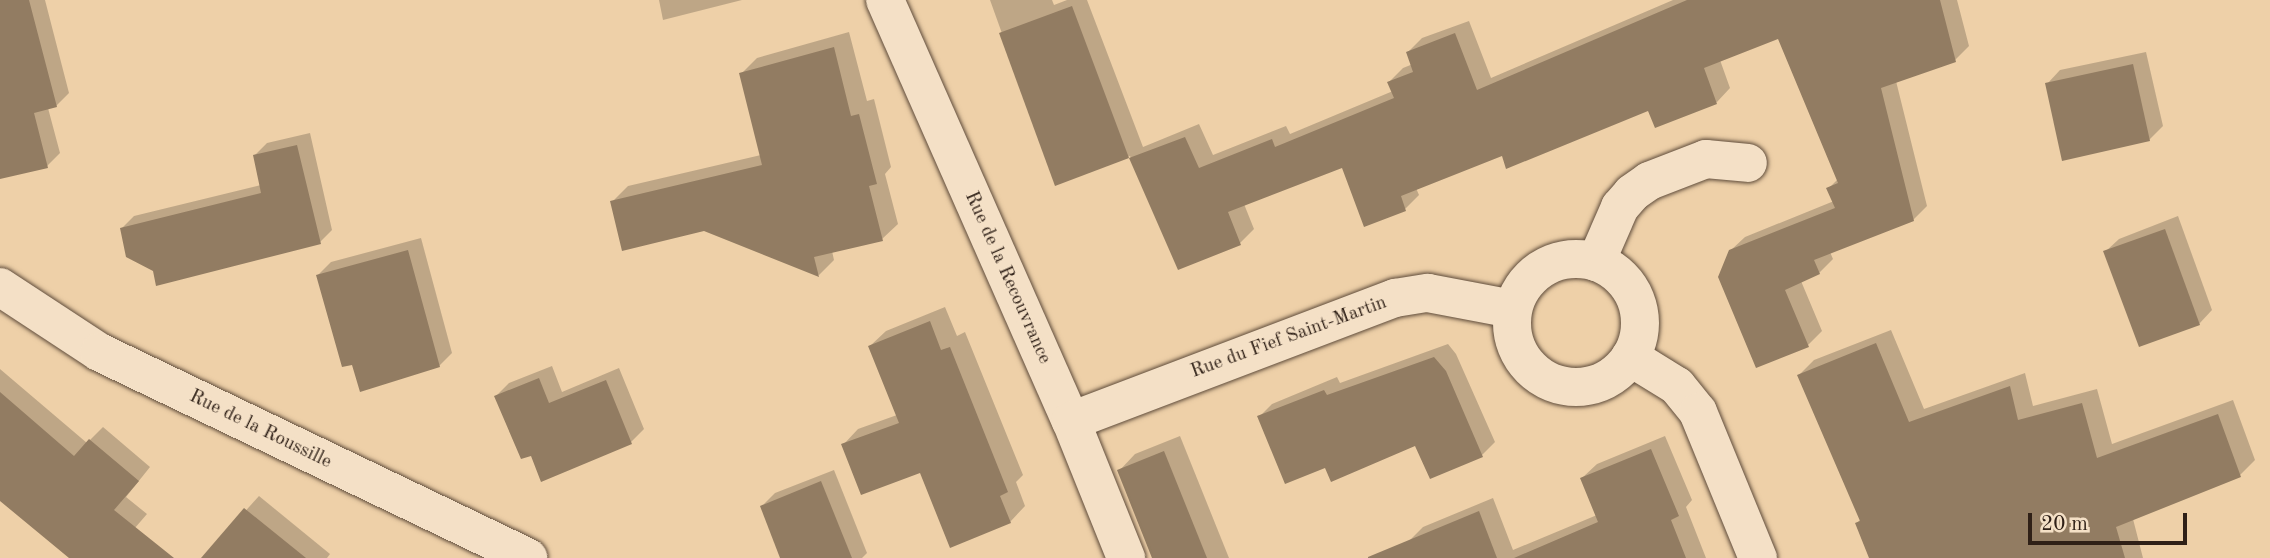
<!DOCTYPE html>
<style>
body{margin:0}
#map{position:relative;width:2270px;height:558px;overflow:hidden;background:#eed0a8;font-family:"Old Standard TT",serif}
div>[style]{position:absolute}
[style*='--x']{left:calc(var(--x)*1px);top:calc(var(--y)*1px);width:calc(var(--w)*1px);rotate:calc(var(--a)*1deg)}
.shadow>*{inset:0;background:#0003}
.building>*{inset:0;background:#927c62}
.roads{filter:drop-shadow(0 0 2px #5f4c3b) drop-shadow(0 0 2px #5f4c3b)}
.minor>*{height:38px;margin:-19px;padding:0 19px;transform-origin:19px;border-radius:19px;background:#f4e0c6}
.minor>.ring{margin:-19px;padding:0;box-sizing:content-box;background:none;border:38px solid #f4e0c6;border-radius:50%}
span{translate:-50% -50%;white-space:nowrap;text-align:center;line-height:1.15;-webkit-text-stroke:5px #f4e0c6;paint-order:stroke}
.street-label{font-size:19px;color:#2f2017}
.scale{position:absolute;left:2028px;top:513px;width:159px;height:32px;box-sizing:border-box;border:4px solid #2f2017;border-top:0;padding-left:9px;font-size:21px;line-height:24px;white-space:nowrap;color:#2f2017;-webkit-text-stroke:5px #f4e0c6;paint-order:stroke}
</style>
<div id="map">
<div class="shadow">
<i style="clip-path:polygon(0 0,45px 0,69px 93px,56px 106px,48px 108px,60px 153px,47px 166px,0 177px)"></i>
<i style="clip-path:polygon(659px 0,742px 0,663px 20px)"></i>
<i style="clip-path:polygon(990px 0,1052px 0,1054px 5px,1067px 0,1087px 0,1143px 147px,1199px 124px,1213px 155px,1286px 126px,1290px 134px,1393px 91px,1389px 82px,1403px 68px,1413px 64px,1408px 52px,1422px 38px,1469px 21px,1491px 78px,1673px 0,1957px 0,1969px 46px,1955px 60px,1896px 81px,1927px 206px,1913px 220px,1830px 252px,1833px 259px,1819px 273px,1801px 281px,1822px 331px,1808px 345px,1730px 251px,1745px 237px,1834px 201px,1828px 189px,1838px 179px,1778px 37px,1720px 60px,1730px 88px,1717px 102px,1656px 126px,1649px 109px,1503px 154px,1416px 188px,1419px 195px,1405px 209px,1343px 165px,1244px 204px,1254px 229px,1240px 243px,1179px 268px,1130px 156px,1056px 184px)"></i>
<i style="clip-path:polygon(849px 32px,867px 101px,874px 99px,891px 167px,885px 174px,898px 224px,882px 239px,832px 251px,834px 260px,819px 275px,705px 229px,612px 202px,628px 186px,761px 155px,741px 74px,757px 58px)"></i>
<i style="clip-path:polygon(2146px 52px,2163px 126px,2149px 140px,2047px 84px,2060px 70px)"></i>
<i style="clip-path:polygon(310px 133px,332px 230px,320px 242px,154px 270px,122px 228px,134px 216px,261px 185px,255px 155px,267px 143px)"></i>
<i style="clip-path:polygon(2178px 216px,2212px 310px,2199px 324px,2105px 252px,2119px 239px)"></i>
<i style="clip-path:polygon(421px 238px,452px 353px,439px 366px,353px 363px,318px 275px,331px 262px)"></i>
<i style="clip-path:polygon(945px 307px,957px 336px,965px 332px,1023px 475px,1016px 482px,1025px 506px,1010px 522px,921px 471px,843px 445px,858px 429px,897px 415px,870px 346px,886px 331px)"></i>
<i style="clip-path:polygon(1891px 330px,1924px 409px,2025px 373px,2033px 406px,2097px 389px,2112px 444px,2233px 400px,2255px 460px,2240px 475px,2133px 519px,2143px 558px,1871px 558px,1857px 523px,1861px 519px,1799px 375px,1814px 360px)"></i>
<i style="clip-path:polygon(1448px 344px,1456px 354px,1495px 442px,1482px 455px,1416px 444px,1326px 466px,1259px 417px,1272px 404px,1337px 377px,1340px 383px)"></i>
<i style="clip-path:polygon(552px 366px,562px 392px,619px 368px,644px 429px,631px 442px,532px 453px,496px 396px,509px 383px)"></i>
<i style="clip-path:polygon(0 369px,87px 443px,103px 427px,150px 467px,126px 497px,147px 514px,109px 558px,72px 558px,0 498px)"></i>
<i style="clip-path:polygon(1180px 436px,1229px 558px,1154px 558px,1119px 471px,1135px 454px)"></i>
<i style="clip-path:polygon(1665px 436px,1692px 500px,1686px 507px,1706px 558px,1415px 558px,1408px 542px,1423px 527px,1493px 498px,1513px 550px,1597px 515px,1582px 478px,1597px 464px)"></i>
<i style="clip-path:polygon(834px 470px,867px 553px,862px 558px,782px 558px,762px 506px,775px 493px)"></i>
<i style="clip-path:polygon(259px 496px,330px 554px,327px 558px,203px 558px)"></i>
</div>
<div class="building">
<i style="clip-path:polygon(0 0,29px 0,57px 107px,34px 113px,48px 168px,0 179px)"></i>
<i style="clip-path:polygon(1687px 0,1940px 0,1956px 62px,1881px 88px,1914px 221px,1814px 260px,1820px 274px,1785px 290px,1809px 347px,1756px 368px,1718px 277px,1729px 250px,1835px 208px,1826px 188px,1838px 183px,1778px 39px,1704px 68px,1717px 104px,1655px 128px,1648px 111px,1506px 169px,1502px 156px,1401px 196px,1406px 211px,1364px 227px,1342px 168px,1228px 212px,1241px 245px,1178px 270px,1129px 158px,1185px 137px,1199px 168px,1272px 139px,1275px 147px,1394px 98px,1387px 82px,1413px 72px,1406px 52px,1455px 33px,1477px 90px)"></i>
<i style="clip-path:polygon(1072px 6px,1129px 158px,1055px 186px,999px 33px)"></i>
<i style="clip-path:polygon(834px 47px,851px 116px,859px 114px,877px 184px,869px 186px,883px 241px,814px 257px,819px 277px,704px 231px,622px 251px,610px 201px,762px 165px,739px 73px)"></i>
<i style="clip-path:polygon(2133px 64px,2150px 141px,2062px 161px,2045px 83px)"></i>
<i style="clip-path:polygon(297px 145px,321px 244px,156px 286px,153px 271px,126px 257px,120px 228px,261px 193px,253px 155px)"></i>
<i style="clip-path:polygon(2165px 229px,2200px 325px,2139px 347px,2103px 251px)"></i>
<i style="clip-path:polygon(408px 250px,440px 367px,360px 392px,352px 365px,342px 367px,316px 275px)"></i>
<i style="clip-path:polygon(930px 321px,941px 350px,950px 347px,1008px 492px,1000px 496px,1011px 523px,950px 548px,920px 473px,861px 495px,841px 444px,899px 423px,868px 346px)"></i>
<i style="clip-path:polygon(1876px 343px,1909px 422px,2010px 386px,2018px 420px,2082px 403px,2097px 458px,2218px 414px,2241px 477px,2116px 527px,2125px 558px,1869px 558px,1855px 523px,1860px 521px,1797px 375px)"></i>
<i style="clip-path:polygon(1434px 357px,1446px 371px,1483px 457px,1430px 479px,1415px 446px,1331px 482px,1325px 468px,1285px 484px,1257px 416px,1324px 390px,1327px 395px)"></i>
<i style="clip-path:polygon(539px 378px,549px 403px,606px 380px,632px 444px,541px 482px,531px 456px,521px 459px,494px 396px)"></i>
<i style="clip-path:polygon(0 392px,74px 456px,89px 439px,139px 481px,114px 510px,174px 558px,69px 558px,0 501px)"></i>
<i style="clip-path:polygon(1651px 449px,1679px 516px,1671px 520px,1686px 558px,1514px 558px,1598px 522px,1580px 478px)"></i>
<i style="clip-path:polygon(1164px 451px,1207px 558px,1152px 558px,1117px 470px)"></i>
<i style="clip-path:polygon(821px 481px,852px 558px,780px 558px,760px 506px)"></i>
<i style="clip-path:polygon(244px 508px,306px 558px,201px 558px)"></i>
<i style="clip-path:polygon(1479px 511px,1497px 558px,1368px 558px,1368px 557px)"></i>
</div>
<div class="roads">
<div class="minor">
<i style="--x:885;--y:0;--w:460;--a:66.2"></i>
<i style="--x:1071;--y:421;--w:148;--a:68.1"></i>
<i class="ring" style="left:1512px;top:259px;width:90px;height:90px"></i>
<i style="--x:1596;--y:262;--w:60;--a:-66.4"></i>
<i style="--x:1620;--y:207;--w:18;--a:-49"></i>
<i style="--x:1632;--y:193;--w:21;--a:-35"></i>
<i style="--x:1649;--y:181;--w:61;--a:-21.1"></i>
<i style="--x:1706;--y:159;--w:42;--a:5.4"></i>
<i style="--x:0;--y:287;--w:118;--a:33.3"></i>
<i style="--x:99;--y:352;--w:476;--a:25.6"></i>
<i style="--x:1630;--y:357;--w:55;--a:31.7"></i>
<i style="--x:1677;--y:386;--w:33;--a:51"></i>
<i style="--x:1698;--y:412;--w:158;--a:67.7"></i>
<i style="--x:1071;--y:421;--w:347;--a:-20.8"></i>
<i style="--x:1395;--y:298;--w:33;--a:-9"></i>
<i style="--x:1428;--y:293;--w:86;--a:10.7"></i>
</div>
</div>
<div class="street-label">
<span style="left:1007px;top:278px;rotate:66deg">Rue de la Recouvrance</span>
<span style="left:1289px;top:338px;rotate:-20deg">Rue du Fief Saint-Martin</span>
<span style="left:260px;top:430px;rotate:26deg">Rue de la Roussille</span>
</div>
<div class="scale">20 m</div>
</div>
